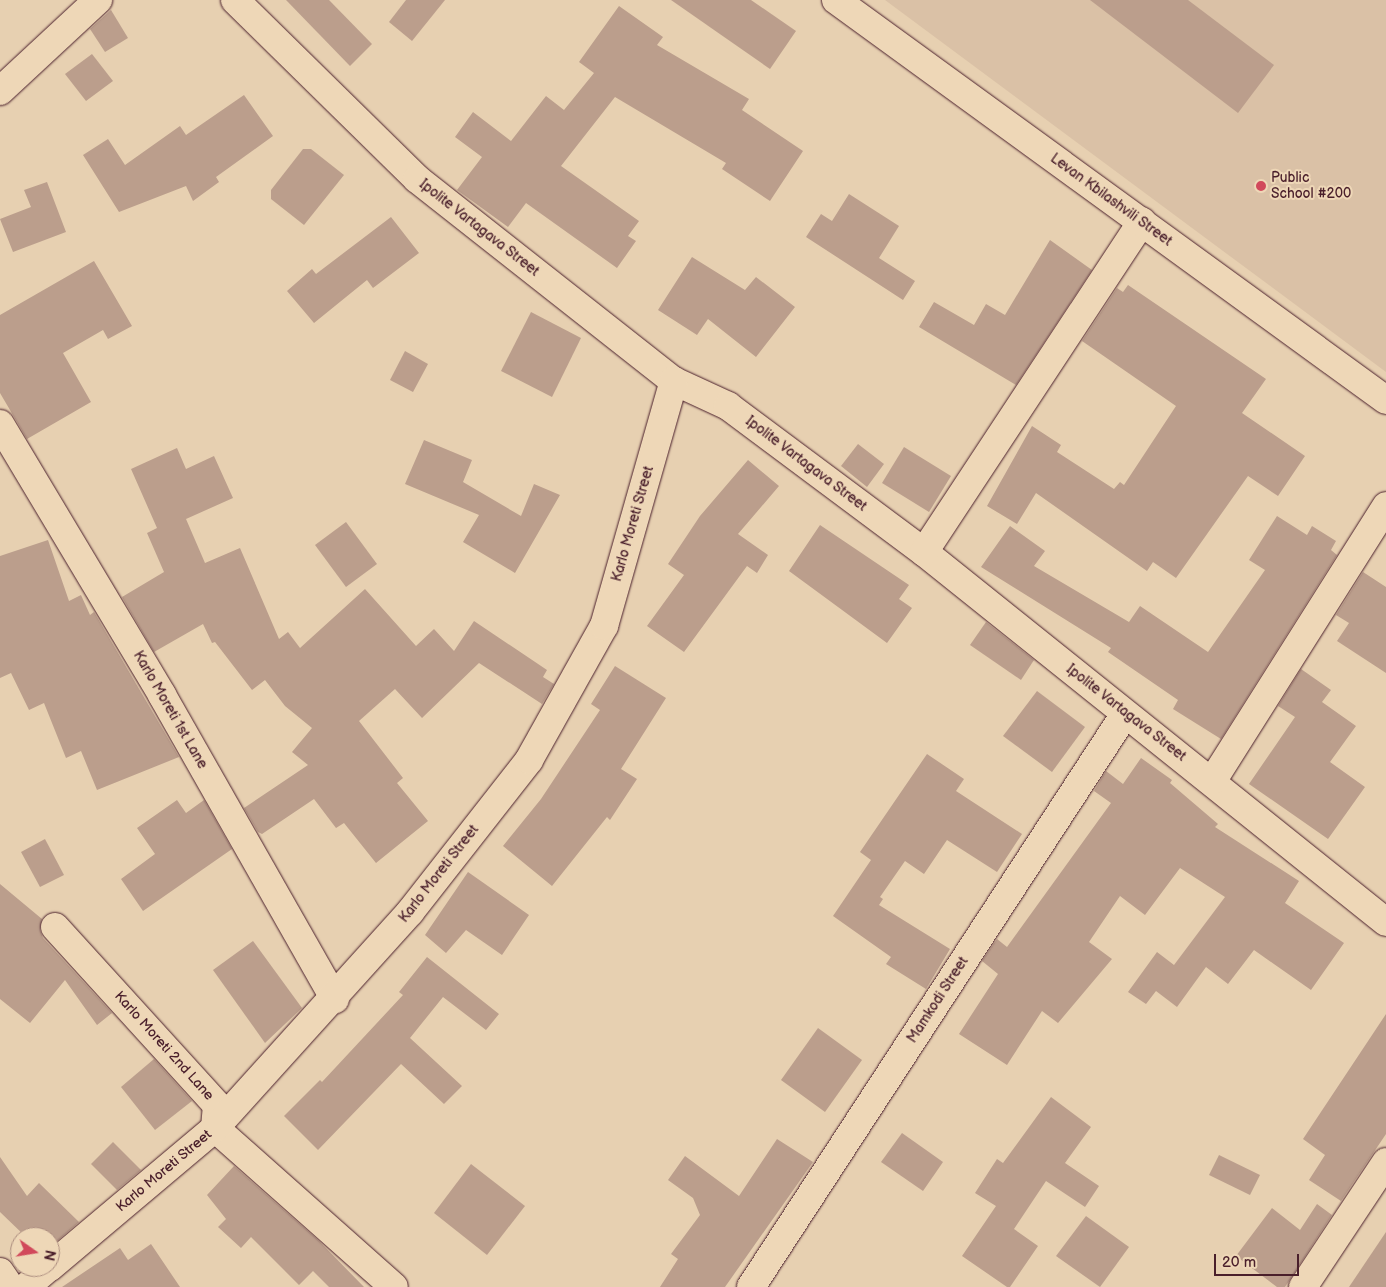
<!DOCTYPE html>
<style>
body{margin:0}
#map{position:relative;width:1386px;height:1287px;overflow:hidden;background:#e7d0b1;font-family:"Balsamiq Sans",sans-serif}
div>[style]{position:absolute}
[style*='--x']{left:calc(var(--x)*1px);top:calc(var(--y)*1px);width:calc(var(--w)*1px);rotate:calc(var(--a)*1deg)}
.built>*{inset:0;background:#dac1a6}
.building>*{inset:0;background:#bb9e8c}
.roads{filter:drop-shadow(0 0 1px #4a1f2b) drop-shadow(0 0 1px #4a1f2b)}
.minor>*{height:28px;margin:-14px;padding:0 14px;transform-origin:14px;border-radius:14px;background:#eed7b7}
.secondary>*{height:28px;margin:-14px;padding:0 14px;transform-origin:14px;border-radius:14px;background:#eed7b7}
.dots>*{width:14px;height:14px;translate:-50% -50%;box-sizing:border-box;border:2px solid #eed7b7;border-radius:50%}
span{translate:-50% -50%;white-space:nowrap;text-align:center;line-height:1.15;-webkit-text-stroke:4px #eed7b7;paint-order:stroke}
.poi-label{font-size:14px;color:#4a1f2b}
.left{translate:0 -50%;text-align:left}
.street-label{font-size:14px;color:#4a1f2b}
.north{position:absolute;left:10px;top:1227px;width:50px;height:50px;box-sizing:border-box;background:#eed7b7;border:1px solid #ac8d7f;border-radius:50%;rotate:103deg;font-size:14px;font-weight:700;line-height:20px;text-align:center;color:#4a1f2b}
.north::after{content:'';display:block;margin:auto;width:18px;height:22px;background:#d1495b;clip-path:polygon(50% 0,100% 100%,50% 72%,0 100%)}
.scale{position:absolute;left:1214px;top:1254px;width:85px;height:22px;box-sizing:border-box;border:2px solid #4a1f2b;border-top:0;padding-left:6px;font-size:15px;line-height:18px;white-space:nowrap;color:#4a1f2b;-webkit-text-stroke:4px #eed7b7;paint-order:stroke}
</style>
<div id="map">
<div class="built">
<i style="clip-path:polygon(885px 0,1386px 0,1386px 372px)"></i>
</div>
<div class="building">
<i style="clip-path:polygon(286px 0,329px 0,372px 44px,350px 66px)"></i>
<i style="clip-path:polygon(406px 0,445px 0,412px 41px,389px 22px)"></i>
<i style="clip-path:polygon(671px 0,751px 0,796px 31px,770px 69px)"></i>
<i style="clip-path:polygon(1090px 0,1188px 0,1274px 65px,1238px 113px)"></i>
<i style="clip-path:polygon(619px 6px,663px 37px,657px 45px,749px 99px,742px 110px,803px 151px,770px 201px,722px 169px,726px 163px,615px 97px,561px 166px,639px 221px,628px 236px,636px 241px,617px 268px,526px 203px,508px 227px,457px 190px,482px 157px,455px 137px,473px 112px,511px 141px,546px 96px,564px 110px,594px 73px,579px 62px)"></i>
<i style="clip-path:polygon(111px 10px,128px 38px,105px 52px,90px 29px)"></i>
<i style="clip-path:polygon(92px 54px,113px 81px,86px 101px,65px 74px)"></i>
<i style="clip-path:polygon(244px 95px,273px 136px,216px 177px,219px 182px,193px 201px,186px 186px,119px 212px,83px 155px,108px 139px,125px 165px,180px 126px,186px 135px)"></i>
<i style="clip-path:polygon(303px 149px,311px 149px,344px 175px,304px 225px,271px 199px,271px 190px)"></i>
<i style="clip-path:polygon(47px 182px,66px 232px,13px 252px,0 219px,31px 207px,24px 190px)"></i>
<i style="clip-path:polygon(849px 194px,899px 226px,879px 258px,915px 281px,903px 300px,806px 237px,821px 214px,832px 221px)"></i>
<i style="clip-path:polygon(391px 217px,419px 253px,373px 288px,367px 280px,314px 323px,287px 291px,312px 269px,316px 274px)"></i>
<i style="clip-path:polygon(1050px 240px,1092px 270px,1016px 385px,919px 327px,934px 302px,974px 325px,986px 304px,1005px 315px)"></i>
<i style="clip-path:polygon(692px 257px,745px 290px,756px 277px,795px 307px,756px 357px,708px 319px,697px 335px,658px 310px)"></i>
<i style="clip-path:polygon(94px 261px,132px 326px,108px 339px,103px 330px,63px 353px,91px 402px,27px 439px,0 393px,0 315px)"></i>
<i style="clip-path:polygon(1128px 285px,1266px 379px,1242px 413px,1305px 456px,1278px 496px,1248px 476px,1176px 578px,1153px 562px,1147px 571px,1036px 493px,1017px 524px,987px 506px,1032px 426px,1061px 445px,1057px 452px,1114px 489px,1120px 482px,1124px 485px,1176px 406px,1082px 341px,1117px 288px,1123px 292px)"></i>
<i style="clip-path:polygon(531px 312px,581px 338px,552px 397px,501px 371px)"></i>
<i style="clip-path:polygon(405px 351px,428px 364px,413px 392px,390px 380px)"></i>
<i style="clip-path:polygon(424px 440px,472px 460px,463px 482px,521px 516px,534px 484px,560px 495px,515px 573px,463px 542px,479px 515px,405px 484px)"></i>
<i style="clip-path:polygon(858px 444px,884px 464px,867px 487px,841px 466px)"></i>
<i style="clip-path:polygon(904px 447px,951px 476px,929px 512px,882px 483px)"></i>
<i style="clip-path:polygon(177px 448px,186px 469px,214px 456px,233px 498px,186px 519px,205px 563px,240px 548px,279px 639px,288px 632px,300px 648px,365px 589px,416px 646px,434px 629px,454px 651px,474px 621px,547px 670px,543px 677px,554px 684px,542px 704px,479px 663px,422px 718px,395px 689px,359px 721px,403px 778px,397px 783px,428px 821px,376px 863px,344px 823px,336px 828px,314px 799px,262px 834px,258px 832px,244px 808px,308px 765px,292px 752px,312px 728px,285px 706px,265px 680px,252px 690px,215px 642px,212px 643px,203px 624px,154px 652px,122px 597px,164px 572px,147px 533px,157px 528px,131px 469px)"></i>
<i style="clip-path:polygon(748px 460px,779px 486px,738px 534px,768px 555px,757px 573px,747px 566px,684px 652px,647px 626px,684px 575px,668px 564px,700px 516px)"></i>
<i style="clip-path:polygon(1277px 516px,1307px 535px,1312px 526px,1336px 541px,1331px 550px,1337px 555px,1221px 739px,1173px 709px,1178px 700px,1108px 652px,1111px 648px,981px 567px,1010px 526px,1045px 551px,1034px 566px,1129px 622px,1140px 606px,1208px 652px,1265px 570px,1249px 560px)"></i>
<i style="clip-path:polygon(346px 522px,377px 564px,346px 587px,315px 545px)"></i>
<i style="clip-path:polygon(820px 525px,909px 585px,899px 599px,912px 608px,887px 643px,789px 571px)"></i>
<i style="clip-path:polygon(48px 540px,69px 601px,81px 595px,90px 615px,94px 612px,179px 757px,97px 790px,81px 751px,66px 758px,44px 703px,29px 710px,11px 673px,0 678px,0 556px)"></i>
<i style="clip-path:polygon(1363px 572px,1386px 587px,1386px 673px,1337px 641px,1349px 623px,1336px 615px)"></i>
<i style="clip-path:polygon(986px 622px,1034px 660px,1021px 680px,970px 645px)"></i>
<i style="clip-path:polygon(615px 666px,666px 698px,621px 769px,637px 779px,610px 820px,607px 817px,552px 886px,503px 846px,541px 799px,600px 710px,591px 704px)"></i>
<i style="clip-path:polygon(1301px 669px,1331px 690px,1322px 702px,1356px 726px,1330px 762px,1365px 787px,1328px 839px,1249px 784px,1295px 717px,1278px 706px)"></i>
<i style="clip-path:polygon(1037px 691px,1085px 727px,1052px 772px,1003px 736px)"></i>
<i style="clip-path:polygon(927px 754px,964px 779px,956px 791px,1022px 834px,997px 872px,947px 840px,924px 874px,905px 861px,880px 897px,883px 899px,879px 905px,950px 949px,926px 989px,886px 964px,891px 957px,833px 916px,871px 860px,860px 852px)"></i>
<i style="clip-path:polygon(1141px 758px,1172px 780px,1170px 783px,1218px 824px,1215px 827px,1299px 881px,1285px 903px,1344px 943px,1311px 990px,1254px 950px,1228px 984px,1206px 967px,1177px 1007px,1156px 991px,1146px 1004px,1128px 992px,1157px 952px,1174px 965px,1225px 897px,1180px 868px,1145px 915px,1120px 896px,1089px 942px,1112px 959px,1058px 1023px,1042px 1011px,1007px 1065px,959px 1034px,998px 974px,982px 961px,997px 939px,1007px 947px,1111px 803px,1094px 791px,1106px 771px,1123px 784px)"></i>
<i style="clip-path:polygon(177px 800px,186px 813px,204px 800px,232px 849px,143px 911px,121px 879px,155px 854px,137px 828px)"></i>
<i style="clip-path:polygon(45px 839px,64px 875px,40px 887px,21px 852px)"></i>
<i style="clip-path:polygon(468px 872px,529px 915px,502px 955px,466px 930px,446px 953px,425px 935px)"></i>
<i style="clip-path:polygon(0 884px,42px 919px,40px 930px,43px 938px,112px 1013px,97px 1025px,65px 980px,30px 1023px,0 999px)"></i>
<i style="clip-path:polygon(253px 941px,302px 1008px,265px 1043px,213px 970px)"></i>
<i style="clip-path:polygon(427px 957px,499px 1014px,486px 1030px,443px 997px,410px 1038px,462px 1086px,444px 1104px,401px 1064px,318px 1150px,284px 1116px,320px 1080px,322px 1082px,403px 995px,399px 992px)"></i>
<i style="clip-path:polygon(1386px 1014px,1386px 1134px,1341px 1201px,1309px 1180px,1325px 1155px,1303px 1139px)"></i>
<i style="clip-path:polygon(818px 1028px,862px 1060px,825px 1112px,781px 1080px)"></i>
<i style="clip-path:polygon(154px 1059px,192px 1101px,155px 1130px,121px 1087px)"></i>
<i style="clip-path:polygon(1051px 1097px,1091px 1127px,1065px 1163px,1099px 1186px,1085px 1207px,1046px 1181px,1014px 1229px,1038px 1246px,1010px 1287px,1007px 1287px,962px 1256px,996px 1206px,975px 1193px,997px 1159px,1003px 1163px)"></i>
<i style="clip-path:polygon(902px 1133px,943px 1162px,923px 1191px,881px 1162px)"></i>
<i style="clip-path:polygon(777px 1139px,813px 1162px,725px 1287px,660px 1287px,678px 1259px,671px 1254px,700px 1215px,693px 1198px,668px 1180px,685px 1156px,739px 1196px)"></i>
<i style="clip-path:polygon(113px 1142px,141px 1170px,117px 1190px,91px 1164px)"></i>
<i style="clip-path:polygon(1219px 1155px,1260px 1175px,1250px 1195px,1209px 1175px)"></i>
<i style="clip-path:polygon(0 1157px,27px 1196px,39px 1183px,79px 1222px,50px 1247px,50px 1237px,26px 1237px,0 1212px)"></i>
<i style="clip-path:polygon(471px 1164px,525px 1206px,487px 1255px,434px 1213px)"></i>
<i style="clip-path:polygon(234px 1166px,319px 1241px,364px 1287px,329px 1287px,313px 1271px,299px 1285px,251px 1237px,241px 1248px,218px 1227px,226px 1219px,207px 1195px)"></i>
<i style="clip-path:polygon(1317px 1204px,1332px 1215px,1285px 1287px,1277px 1287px,1236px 1256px,1272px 1208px,1300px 1230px)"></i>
<i style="clip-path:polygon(1086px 1216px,1129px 1247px,1100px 1287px,1056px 1256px)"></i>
<i style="clip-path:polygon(1386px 1232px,1386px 1287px,1349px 1287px)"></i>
<i style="clip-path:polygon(151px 1244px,180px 1287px,62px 1287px,120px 1248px,128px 1260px)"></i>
</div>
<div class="roads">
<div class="minor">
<i style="--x:235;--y:0;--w:255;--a:44.5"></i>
<i style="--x:417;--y:179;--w:327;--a:38.2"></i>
<i style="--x:674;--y:381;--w:60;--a:24.8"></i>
<i style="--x:728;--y:406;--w:244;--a:36.7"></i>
<i style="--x:924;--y:552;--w:592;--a:38.69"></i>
<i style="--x:0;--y:91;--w:134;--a:-42.9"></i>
<i style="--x:0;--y:424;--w:316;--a:59.1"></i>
<i style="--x:162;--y:695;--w:350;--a:60.4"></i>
<i style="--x:924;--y:552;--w:396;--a:-56.6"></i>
<i style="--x:1213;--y:780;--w:324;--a:-57.7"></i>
<i style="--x:55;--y:927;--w:241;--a:47.7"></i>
<i style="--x:217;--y:1105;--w:23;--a:95"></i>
<i style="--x:215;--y:1128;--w:239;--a:41.6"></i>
<i style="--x:50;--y:1267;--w:216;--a:-40.1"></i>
<i style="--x:215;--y:1128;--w:291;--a:-47.9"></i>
<i style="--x:410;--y:912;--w:193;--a:-51.9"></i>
<i style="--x:529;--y:760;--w:154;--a:-60.8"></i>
<i style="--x:604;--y:626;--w:255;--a:-74.1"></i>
<i style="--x:0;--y:1272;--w:18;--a:56"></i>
<i style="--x:26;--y:1287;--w:30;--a:-41"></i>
<i style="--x:751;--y:1287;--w:684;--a:-56.87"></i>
<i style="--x:1303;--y:1287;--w:150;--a:-56.4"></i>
</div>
<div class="secondary">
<i style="--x:836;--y:0;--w:680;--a:36.03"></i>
</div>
</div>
<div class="dots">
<i style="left:1261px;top:186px;background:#d1495b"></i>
</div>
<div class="poi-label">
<span class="left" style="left:1271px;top:186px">Public<br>School #200</span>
</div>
<div class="street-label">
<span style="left:1111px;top:200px;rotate:36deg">Levan Kbilashvili Street</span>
<span style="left:479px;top:228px;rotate:38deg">Ipolite Vartagava Street</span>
<span style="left:806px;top:464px;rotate:37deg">Ipolite Vartagava Street</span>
<span style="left:633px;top:524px;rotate:-74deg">Karlo Moreti Street</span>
<span style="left:170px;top:710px;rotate:60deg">Karlo Moreti 1st Lane</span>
<span style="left:1126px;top:713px;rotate:38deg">Ipolite Vartagava Street</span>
<span style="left:439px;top:874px;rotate:-52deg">Karlo Moreti Street</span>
<span style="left:938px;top:1000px;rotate:-57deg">Mamkodi Street</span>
<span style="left:164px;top:1046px;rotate:48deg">Karlo Moreti 2nd Lane</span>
<span style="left:164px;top:1171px;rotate:-40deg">Karlo Moreti Street</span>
</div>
<div class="north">N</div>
<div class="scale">20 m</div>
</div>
